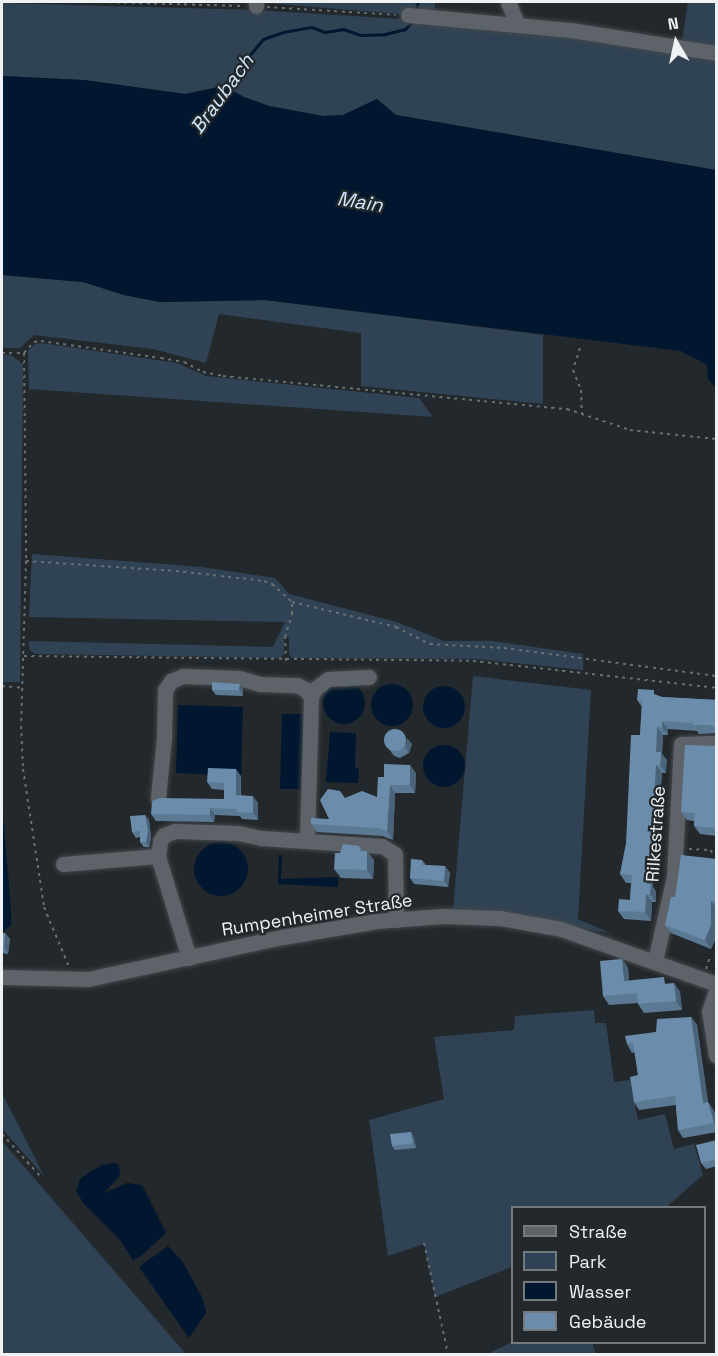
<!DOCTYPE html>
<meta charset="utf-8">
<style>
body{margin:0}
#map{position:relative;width:718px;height:1356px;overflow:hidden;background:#23282c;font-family:"Space Grotesk",sans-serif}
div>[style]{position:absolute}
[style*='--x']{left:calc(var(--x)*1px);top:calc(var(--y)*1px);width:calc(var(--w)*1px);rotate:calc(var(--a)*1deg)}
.green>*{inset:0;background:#304355}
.water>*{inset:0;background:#00172f}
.round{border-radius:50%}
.stream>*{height:3px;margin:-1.5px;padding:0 1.5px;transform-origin:1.5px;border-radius:1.5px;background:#00172f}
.path>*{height:2px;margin-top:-1px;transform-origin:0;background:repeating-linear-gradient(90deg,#696e71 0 3px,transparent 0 7.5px)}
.roads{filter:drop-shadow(0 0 2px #42474b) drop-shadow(0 0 2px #42474b)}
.minor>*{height:15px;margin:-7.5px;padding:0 7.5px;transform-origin:7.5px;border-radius:7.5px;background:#5d6368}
.wall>*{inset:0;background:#5c7993}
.shaded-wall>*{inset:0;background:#4b6378}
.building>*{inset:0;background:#6b8dab}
span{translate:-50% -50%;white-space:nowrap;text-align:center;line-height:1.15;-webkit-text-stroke:4.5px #23282c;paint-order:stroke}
.street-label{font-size:18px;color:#eef2f5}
.water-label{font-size:20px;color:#d2e7fb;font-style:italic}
.frame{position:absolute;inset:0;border:3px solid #eef2f5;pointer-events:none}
.legend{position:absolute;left:511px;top:1206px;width:195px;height:138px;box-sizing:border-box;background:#23282c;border:2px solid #74797c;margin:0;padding:8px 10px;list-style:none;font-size:18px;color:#eef2f5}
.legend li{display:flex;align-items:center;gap:12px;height:30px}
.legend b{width:30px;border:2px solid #74797c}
.north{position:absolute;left:646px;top:12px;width:60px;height:60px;-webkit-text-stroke:4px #23282c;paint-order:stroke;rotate:351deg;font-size:16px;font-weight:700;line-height:24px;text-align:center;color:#eef2f5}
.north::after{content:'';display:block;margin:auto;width:21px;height:27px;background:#eef2f5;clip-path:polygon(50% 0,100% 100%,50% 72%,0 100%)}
</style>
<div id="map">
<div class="green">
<i style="clip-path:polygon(265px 2px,435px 2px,435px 17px,266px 3px)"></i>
<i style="clip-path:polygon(688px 2px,716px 2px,716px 47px,682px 40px)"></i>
<i style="clip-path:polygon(2px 3px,256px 10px,433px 21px,572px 32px,716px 55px,716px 170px,396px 115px,377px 99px,343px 115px,323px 116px,269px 106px,244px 97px,224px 86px,185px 94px,84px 80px,2px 76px)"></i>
<i style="clip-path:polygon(2px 275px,83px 282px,124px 295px,160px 302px,265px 300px,543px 335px,543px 404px,361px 386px,361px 333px,219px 314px,206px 363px,153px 349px,34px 335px,20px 348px,2px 348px)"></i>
<i style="clip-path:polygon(42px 343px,177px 363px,206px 376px,419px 398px,433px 417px,29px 389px,28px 351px,35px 344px)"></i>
<i style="clip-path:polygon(2px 355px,11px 355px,23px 364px,20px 682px,2px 682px)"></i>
<i style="clip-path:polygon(32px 554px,202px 567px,275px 578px,289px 594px,397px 622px,444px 641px,493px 641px,583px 654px,583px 670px,475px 659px,292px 658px,289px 654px,289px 638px,284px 637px,284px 654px,280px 658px,35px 654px,29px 649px,29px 641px,273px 647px,285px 622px,29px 617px)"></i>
<i style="clip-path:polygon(473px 676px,591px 690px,578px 919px,610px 933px,453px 909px)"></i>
<i style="clip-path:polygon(594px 1010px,595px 1023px,606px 1023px,614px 1082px,630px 1080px,638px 1120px,665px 1114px,674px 1149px,694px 1144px,703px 1175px,666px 1207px,512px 1208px,512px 1267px,435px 1297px,424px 1244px,388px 1256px,369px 1120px,444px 1099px,434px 1037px,514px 1030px,515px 1016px)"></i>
<i style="clip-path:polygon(2px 1093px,44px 1176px,2px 1129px)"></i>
<i style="clip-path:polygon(2px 1141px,21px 1163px,186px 1354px,2px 1354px)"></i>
<i style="clip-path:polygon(512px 1342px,592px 1343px,596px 1354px,487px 1354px)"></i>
</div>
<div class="water">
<i style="clip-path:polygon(2px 76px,84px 80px,185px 94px,224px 86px,244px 97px,269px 106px,323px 116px,343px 115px,377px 99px,396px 115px,716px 170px,716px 388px,708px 379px,707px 365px,681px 351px,265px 300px,160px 302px,124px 295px,83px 282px,2px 275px)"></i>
<i class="round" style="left:323px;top:682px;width:42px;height:42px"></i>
<i class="round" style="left:371px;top:684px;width:42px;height:42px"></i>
<i class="round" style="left:423px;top:686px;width:42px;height:42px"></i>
<i style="clip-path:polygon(178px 705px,243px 707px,241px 776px,176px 773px)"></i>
<i style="clip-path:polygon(282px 714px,304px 714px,301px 789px,280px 789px)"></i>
<i style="clip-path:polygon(330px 732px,356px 733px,355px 767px,359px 768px,358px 783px,326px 782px)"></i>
<i class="round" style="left:423px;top:745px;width:42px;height:42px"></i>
<i style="clip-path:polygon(2px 803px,11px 910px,11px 925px,2px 933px)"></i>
<i class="round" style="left:194px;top:842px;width:54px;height:54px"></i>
<i style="clip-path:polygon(279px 855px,282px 855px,281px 879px,338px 877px,338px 887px,278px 884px)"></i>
<i style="clip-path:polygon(116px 1163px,119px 1165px,120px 1176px,104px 1193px,127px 1183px,142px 1185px,166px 1233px,141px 1256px,133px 1260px,120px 1240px,84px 1204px,76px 1191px,80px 1179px,91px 1171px,102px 1165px)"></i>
<i style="clip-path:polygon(168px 1246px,182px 1261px,203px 1299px,206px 1313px,189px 1338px,139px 1267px)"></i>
</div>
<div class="stream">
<i style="--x:415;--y:11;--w:9;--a:-72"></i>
<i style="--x:223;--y:87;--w:62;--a:-50.2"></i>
<i style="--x:263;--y:39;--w:21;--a:-19"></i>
<i style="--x:283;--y:32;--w:28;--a:-10"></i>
<i style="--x:311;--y:27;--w:15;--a:20"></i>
<i style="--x:325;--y:32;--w:18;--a:-9"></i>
<i style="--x:343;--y:29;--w:18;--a:19"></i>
<i style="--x:360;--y:35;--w:25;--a:-2"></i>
<i style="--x:385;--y:34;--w:21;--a:-14"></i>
<i style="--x:405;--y:29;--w:11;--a:-45"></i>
</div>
<div class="path">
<i style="--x:102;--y:2;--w:141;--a:1.6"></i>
<i style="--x:267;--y:7;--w:129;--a:3.5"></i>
<i style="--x:580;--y:348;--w:23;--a:108"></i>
<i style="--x:573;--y:370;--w:22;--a:68"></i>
<i style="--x:581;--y:390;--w:23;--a:88"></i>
<i style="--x:2;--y:353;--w:22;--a:0"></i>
<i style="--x:24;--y:353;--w:15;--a:-48"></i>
<i style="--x:34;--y:342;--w:7;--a:-8"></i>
<i style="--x:41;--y:341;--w:121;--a:8.1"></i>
<i style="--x:161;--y:358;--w:23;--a:10"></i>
<i style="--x:184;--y:362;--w:21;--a:28"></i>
<i style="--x:203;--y:372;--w:20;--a:11"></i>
<i style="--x:223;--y:376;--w:346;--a:5.5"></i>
<i style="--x:567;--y:409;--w:66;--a:18.4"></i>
<i style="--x:630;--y:430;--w:86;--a:6"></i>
<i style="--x:24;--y:353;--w:208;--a:89.4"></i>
<i style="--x:26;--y:561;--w:165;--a:91.7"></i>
<i style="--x:21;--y:726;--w:43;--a:87.3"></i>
<i style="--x:23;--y:769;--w:140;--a:81.3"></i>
<i style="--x:44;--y:907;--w:65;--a:67.4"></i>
<i style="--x:26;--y:561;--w:150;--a:3.8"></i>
<i style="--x:176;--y:571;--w:89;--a:6.5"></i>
<i style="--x:264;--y:581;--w:9;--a:21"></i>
<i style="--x:272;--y:584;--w:27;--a:42"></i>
<i style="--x:292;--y:602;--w:107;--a:13.5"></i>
<i style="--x:396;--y:627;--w:38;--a:27"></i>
<i style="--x:430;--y:644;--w:74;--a:3.1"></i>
<i style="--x:504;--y:648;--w:214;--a:7.5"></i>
<i style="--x:24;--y:656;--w:449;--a:0.6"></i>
<i style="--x:473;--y:661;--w:244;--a:6.3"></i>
<i style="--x:286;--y:661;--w:24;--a:-92"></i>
<i style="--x:285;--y:637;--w:24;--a:-73"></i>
<i style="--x:292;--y:614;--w:12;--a:-90"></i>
<i style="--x:2;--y:686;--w:21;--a:5"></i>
<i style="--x:689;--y:849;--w:21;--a:3"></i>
<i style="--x:710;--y:850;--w:8;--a:45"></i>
<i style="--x:706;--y:969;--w:13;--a:-72"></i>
<i style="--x:2;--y:1134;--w:58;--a:47.8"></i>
<i style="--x:424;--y:1243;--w:114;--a:77.8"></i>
</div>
<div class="roads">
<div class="minor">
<i style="--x:508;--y:2;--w:25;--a:67"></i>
<i style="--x:256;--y:6;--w:4;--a:-90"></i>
<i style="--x:408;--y:15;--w:164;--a:5.3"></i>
<i style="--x:571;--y:30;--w:147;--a:9"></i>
<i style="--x:311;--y:697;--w:9;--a:-63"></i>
<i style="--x:315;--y:689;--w:16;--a:-38"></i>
<i style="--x:328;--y:679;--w:41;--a:-2.8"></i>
<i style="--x:158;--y:798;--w:60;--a:-84.3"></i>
<i style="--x:164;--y:738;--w:48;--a:-88.8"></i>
<i style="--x:165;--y:690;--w:11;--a:-56"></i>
<i style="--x:171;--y:681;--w:13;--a:-23"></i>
<i style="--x:183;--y:676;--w:56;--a:2"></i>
<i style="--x:239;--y:678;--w:22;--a:16"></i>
<i style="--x:260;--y:684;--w:37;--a:2"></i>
<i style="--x:297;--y:685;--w:9;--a:27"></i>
<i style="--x:305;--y:689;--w:10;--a:53"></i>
<i style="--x:311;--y:697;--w:143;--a:91.6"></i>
<i style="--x:63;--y:864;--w:95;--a:-4.8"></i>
<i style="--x:189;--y:958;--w:107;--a:-106.9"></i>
<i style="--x:158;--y:856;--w:15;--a:-82"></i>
<i style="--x:160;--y:841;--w:7;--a:-56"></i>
<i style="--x:164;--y:835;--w:12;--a:-20"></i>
<i style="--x:175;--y:831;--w:63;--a:1.8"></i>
<i style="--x:238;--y:833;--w:24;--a:12"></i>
<i style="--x:261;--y:838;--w:121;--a:3.8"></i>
<i style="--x:382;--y:846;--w:15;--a:32"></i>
<i style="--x:395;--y:854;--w:66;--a:89.1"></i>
<i style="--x:655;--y:961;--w:86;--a:-77.3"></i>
<i style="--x:674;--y:877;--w:133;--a:-87"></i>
<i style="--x:681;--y:744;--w:35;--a:-2"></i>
<i style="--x:2;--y:977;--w:86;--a:1.3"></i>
<i style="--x:88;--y:979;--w:199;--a:-12.2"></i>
<i style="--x:283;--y:937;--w:95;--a:-9.7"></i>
<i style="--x:377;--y:921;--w:65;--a:-4.4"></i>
<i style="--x:442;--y:916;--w:58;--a:2"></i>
<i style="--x:500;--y:918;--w:62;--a:10.2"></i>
<i style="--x:561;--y:929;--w:164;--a:19.5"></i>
<i style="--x:716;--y:991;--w:21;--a:109"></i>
<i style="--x:709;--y:1011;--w:45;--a:81"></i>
</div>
</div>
<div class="wall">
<i style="clip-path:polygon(243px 689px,243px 696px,216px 695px,212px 690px)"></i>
<i style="clip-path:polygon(658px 696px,662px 697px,717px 700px,717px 733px,699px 734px,697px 731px,668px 729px,668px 735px,663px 735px,662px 754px,667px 760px,666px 766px,666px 773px,662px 773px,660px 798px,665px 804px,664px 817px,660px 816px,660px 861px,656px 861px,655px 875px,653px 874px,653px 887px,656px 892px,656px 902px,652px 902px,651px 921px,624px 919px,618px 911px,630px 900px,631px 883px,626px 883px,620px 874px,626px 844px,640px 735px,642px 707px,637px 700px)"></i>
<i style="clip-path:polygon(384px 742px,412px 744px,409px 753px,400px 758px,394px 756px)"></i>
<i style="clip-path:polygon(717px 746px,717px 836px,700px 834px,694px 826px,694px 821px,687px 820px,681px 812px)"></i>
<i style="clip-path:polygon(416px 773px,415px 793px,395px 793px,393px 840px,383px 836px,317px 832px,311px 824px,329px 819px,345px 798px,377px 797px,384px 777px)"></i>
<i style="clip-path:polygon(241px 776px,241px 795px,258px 803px,258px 820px,242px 819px,240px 816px,215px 815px,214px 822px,156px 821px,151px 814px,224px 799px,224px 790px,212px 789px,207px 782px)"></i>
<i style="clip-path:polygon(145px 815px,149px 820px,151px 837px,149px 847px,144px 847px,140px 842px,140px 837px,136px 838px,132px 832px)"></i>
<i style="clip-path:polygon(359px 846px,363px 851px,374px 860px,373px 879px,341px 878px,334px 869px,340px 853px)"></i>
<i style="clip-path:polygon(717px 859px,717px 935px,711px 949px,671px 933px,665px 925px,675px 897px)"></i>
<i style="clip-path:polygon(422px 860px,426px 865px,445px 866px,450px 873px,448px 887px,414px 884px,410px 878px)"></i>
<i style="clip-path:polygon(2px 933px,5px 933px,10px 939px,8px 954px,2px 953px)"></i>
<i style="clip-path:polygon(622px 959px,628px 968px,629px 981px,669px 984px,674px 983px,680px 992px,682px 1010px,644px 1013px,638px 1004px,638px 1003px,609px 1005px,603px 996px)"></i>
<i style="clip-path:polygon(691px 1017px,697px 1025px,708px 1102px,714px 1111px,717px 1120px,717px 1132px,683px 1138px,678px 1130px,676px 1105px,639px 1110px,634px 1102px,638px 1075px,635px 1052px,632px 1053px,627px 1044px)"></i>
<i style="clip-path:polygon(414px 1137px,416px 1148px,395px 1150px,392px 1146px)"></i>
<i style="clip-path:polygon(717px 1140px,717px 1166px,706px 1169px,701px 1163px)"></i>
</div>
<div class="shaded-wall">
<i style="clip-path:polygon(240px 684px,243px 689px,243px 696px,239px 690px)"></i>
<i style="clip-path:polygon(662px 721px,668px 729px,668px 735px,662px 727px)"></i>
<i style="clip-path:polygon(657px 727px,663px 735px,662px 754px,667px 760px,666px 773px,660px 765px,656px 752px)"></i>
<i style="clip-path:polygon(407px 738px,412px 744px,409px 753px,405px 747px)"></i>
<i style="clip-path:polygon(410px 765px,416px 773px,415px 793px,410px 785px)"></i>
<i style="clip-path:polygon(656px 765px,662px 773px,660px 798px,665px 804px,664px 817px,658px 808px,654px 796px)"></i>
<i style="clip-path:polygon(236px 769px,241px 776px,240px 802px,236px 795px)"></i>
<i style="clip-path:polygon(390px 785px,395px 793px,393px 840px,387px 831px)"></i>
<i style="clip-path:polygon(253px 796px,258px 803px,258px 820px,253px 813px)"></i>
<i style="clip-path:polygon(210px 808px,215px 815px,214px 822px,210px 815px)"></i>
<i style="clip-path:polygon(655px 808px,660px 816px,660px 861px,654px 853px)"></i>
<i style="clip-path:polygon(145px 815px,149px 820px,151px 837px,149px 847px,146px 842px)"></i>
<i style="clip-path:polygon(367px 851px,374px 860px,373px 879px,367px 870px)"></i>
<i style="clip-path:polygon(650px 853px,656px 861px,655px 875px,650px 866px)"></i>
<i style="clip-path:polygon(445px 866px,450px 873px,448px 887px,444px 881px)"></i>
<i style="clip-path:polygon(647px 866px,653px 874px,653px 887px,656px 892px,656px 902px,650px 894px,647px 884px)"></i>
<i style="clip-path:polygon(646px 894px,652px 902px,651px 921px,645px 912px)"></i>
<i style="clip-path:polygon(711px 901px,717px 909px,717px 935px,711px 949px,705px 940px)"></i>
<i style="clip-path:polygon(5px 933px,10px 939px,8px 954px,4px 947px)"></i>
<i style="clip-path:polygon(622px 959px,628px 968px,630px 990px,624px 981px)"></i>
<i style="clip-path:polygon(674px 983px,680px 992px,682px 1010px,676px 1001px)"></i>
<i style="clip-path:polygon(691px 1017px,697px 1025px,709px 1111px,703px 1103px)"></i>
<i style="clip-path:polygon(708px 1102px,714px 1111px,717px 1120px,717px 1127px,714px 1123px)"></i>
<i style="clip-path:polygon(411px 1132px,414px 1137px,416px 1148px,413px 1143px)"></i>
</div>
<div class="building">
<i style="clip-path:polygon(212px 682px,240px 684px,239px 690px,212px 690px)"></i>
<i style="clip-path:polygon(638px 689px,654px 690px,654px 694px,662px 697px,717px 700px,717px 728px,711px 725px,693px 725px,693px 723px,662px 721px,662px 727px,657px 727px,656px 752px,661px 752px,661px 758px,660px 765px,656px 765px,654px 796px,659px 796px,659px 802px,658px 808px,655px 808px,654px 853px,650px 853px,650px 866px,647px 866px,647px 884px,651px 884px,650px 894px,646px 894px,645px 912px,618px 911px,619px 899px,630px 900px,632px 875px,620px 874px,626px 844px,631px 735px,640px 735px,642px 701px,637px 700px)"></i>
<i class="round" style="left:384px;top:729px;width:22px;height:22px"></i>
<i style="clip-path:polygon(685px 745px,717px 746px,717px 828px,694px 826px,695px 813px,681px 812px)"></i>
<i style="clip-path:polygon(384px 764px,410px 765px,410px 785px,390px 785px,387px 831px,377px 828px,311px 824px,311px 818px,329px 819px,320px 800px,328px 789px,340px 791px,345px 798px,362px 791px,377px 797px,378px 777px,384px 777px)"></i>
<i style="clip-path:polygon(208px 768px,236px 769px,236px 795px,253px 796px,253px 813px,237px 812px,237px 809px,210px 808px,210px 815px,151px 814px,152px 801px,160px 798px,224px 799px,224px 783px,207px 782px)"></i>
<i style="clip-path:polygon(145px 815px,148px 831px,146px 842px,140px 842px,140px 831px,132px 832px,130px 816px)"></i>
<i style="clip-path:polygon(343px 844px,359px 846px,360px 851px,367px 851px,367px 870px,334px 869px,335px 853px,340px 853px)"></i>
<i style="clip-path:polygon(681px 855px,717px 859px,717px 902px,711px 901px,711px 925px,705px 940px,665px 925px,671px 897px,675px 897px)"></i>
<i style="clip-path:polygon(411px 859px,422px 860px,422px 865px,445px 866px,444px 881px,410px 878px)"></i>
<i style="clip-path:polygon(2px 933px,5px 933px,4px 947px,2px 947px)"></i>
<i style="clip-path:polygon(622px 959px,624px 981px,664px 977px,665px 984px,674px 983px,676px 1001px,638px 1004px,637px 993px,603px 996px,600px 961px)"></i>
<i style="clip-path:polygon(691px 1017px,703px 1103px,708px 1102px,714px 1123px,678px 1130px,675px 1096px,634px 1102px,630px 1077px,638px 1075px,633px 1043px,627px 1044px,625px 1036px,656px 1032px,657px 1019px)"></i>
<i style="clip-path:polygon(411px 1132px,413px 1143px,392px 1146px,390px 1134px)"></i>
<i style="clip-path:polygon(717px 1140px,717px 1159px,701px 1163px,696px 1145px)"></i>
</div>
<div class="street-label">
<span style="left:656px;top:834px;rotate:-86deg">Rilkestraße</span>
<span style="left:317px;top:915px;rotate:-9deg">Rumpenheimer Straße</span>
</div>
<div class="water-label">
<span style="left:222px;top:94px;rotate:-54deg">Braubach</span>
<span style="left:360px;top:202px;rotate:9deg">Main</span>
</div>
<div class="frame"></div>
<ul class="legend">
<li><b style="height:8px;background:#5d6368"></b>Straße</li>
<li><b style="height:16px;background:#304355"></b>Park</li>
<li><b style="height:16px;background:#00172f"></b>Wasser</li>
<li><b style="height:16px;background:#6b8dab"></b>Gebäude</li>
</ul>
<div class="north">N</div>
</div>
